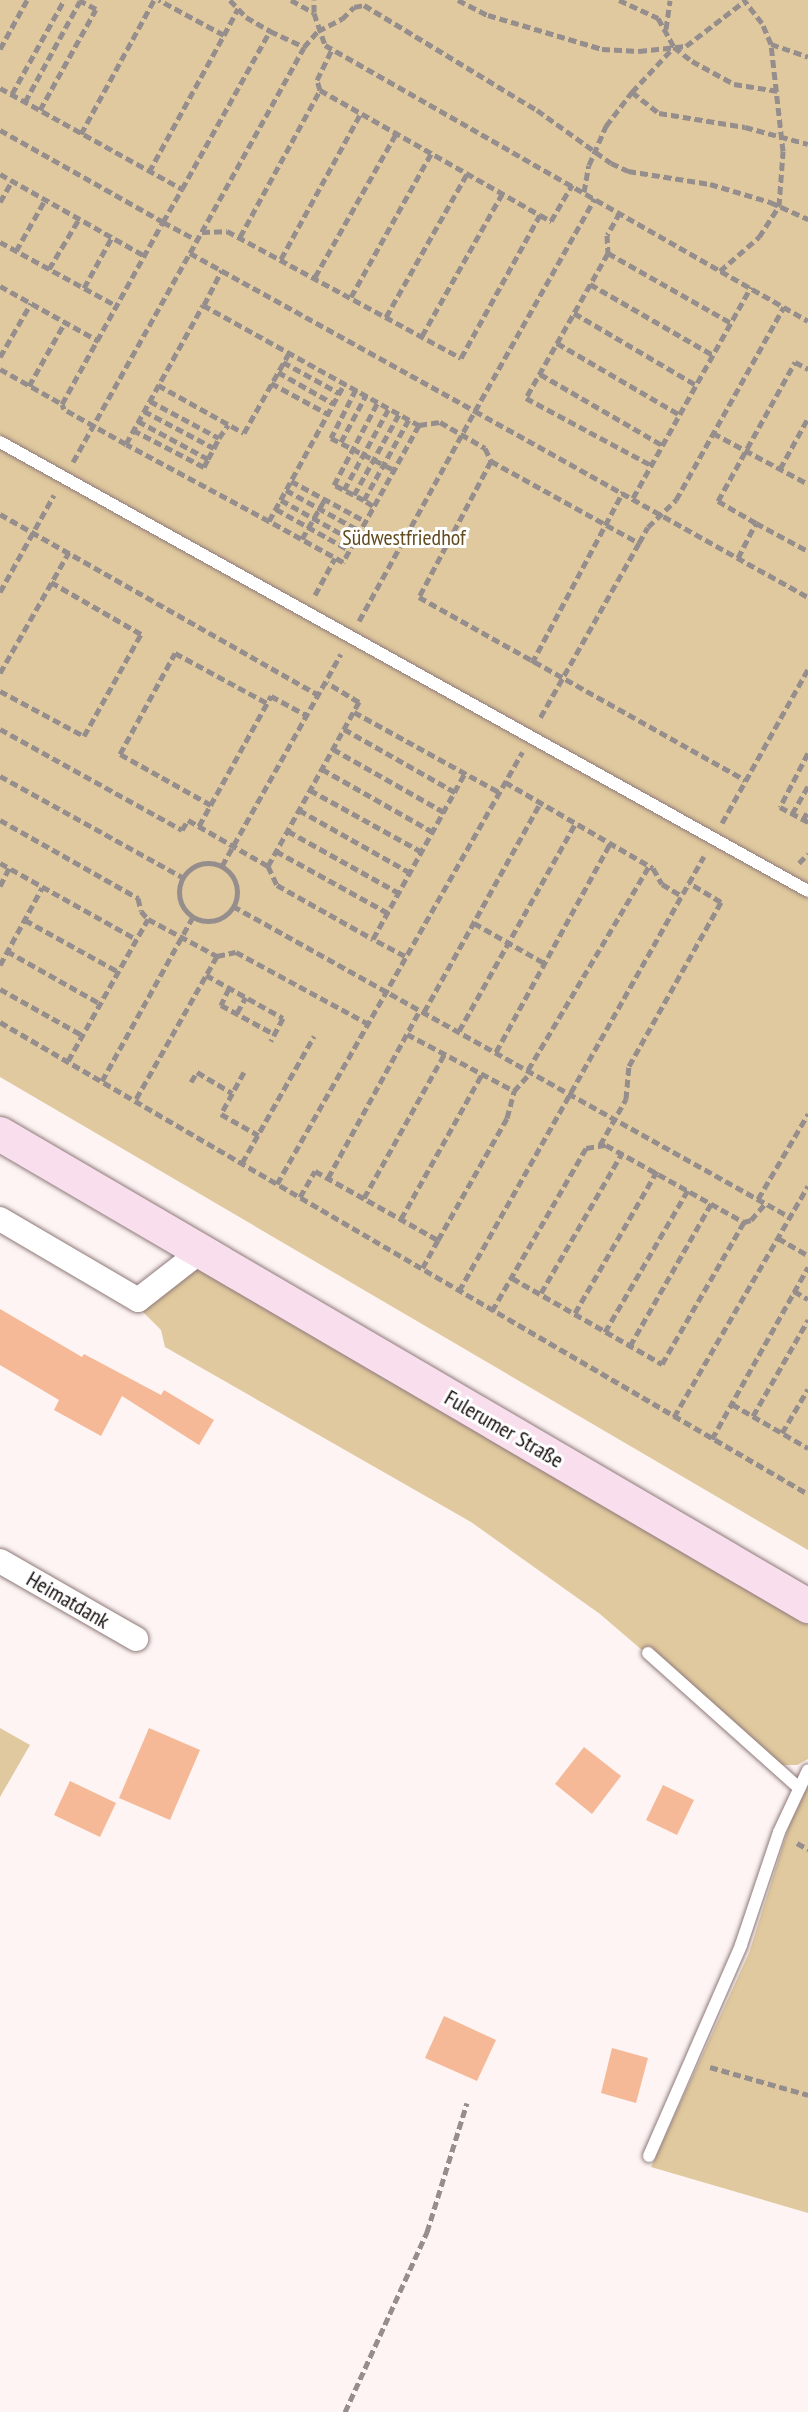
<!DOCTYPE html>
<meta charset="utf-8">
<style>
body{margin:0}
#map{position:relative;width:808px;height:2412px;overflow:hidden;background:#fdf4f3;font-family:"PT Sans Narrow",sans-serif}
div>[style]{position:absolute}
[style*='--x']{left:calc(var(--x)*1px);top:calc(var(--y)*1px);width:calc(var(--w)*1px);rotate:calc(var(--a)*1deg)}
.green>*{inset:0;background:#e0c99e}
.building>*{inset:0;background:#f5b997}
.path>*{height:5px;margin-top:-2.5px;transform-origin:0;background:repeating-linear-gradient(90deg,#968e8d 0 8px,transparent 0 12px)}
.path>.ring{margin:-2.5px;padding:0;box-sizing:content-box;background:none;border:5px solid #968e8d;border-radius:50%}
.roads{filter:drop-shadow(0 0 2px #8e7979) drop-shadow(0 0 2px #8e7979)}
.service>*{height:12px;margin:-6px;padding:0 6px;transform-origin:6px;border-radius:6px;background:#fff}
.minor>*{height:24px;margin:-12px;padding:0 12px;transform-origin:12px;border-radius:12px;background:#fff}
.secondary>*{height:34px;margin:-17px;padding:0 17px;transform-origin:17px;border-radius:17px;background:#f9dfed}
span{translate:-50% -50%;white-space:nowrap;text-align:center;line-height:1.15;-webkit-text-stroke:6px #fff;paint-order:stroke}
.park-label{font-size:22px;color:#634c1f}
.street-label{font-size:22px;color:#160e0e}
</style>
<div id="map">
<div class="green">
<i style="clip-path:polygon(0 0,808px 0,808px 1550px,0 1077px)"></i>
<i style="clip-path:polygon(195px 1261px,808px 1625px,808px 1759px,797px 1765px,776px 1765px,600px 1614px,471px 1522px,165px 1347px,161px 1330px,136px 1305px)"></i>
<i style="clip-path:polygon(0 1728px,30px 1745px,0 1797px)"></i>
<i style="clip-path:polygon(808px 1785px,808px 2213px,651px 2167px,749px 1953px,789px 1826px)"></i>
</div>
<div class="building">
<i style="clip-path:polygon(0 1309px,82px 1357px,84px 1354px,161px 1395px,164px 1390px,214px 1420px,199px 1445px,122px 1396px,101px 1436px,54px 1410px,59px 1400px,0 1365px)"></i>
<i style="clip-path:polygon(149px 1728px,200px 1750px,170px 1820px,119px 1798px)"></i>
<i style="clip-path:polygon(584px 1747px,621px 1776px,592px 1814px,555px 1784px)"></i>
<i style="clip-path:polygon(70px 1781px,116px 1803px,100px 1837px,54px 1815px)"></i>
<i style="clip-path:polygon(663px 1785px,694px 1800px,677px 1835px,646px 1820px)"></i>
<i style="clip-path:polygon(444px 2016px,496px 2040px,477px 2081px,425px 2058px)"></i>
<i style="clip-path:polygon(612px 2048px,648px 2058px,636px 2103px,601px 2093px)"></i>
</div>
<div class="path">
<i style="--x:230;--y:0;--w:23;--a:47"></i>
<i style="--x:246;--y:17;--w:28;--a:30"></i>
<i style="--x:291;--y:0;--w:26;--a:29"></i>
<i style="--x:314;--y:13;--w:34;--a:71"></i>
<i style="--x:325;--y:45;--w:556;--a:29.74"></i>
<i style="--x:458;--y:0;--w:34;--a:27"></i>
<i style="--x:488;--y:15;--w:119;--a:16.6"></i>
<i style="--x:602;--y:49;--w:37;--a:3"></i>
<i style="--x:639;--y:51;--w:47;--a:-6.1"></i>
<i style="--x:686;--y:46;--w:76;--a:-37.5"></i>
<i style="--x:619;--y:0;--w:43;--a:24.8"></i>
<i style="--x:658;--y:18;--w:33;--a:61"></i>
<i style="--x:674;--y:47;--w:23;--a:38"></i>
<i style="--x:692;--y:61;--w:48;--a:28.7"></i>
<i style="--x:734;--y:84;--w:45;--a:9"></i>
<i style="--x:314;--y:12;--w:12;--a:-90"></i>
<i style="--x:666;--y:29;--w:29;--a:-82"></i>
<i style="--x:224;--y:35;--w:30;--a:-62"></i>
<i style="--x:771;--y:44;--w:39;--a:19"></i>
<i style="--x:0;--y:49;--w:56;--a:-61.1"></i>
<i style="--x:0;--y:88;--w:208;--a:29"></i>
<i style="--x:182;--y:189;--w:181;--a:-60.9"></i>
<i style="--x:270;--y:31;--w:38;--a:25"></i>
<i style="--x:320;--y:90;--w:10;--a:-107"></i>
<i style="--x:317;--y:80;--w:34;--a:-64"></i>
<i style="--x:632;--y:92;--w:62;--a:-47"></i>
<i style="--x:12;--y:94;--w:107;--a:-61"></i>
<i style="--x:25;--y:102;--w:115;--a:-61.4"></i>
<i style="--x:40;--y:110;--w:115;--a:-61"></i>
<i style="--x:96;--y:9;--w:19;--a:-152"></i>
<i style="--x:0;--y:130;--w:187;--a:29.4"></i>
<i style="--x:163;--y:222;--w:38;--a:-60"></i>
<i style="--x:81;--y:134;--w:153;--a:-61.4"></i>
<i style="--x:149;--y:172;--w:156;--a:-61.3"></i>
<i style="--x:224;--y:35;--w:74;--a:-151.7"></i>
<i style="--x:0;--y:174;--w:167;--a:29.5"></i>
<i style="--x:584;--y:192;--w:27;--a:-80"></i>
<i style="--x:589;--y:165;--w:43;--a:-66.4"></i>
<i style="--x:606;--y:126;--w:43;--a:-52.6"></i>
<i style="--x:632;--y:92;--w:34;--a:38"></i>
<i style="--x:659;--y:113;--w:87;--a:9.2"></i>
<i style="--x:745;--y:127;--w:65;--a:15.1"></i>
<i style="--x:0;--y:202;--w:24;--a:-60"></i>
<i style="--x:620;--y:212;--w:26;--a:119"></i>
<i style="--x:607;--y:235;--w:18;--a:87"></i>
<i style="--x:608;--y:253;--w:167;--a:119.5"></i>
<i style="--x:526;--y:398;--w:142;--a:28.2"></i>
<i style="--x:202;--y:232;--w:25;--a:-2"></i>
<i style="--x:227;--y:231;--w:266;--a:28.5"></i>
<i style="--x:461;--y:358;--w:163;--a:-61.1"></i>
<i style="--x:540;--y:215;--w:13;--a:29"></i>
<i style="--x:551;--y:221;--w:42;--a:-59.7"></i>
<i style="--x:240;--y:237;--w:167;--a:-61.4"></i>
<i style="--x:320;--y:90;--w:253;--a:29.6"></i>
<i style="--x:0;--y:242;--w:133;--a:28.7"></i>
<i style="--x:16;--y:251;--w:59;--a:-60.4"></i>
<i style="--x:190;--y:253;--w:235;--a:-61"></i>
<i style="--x:304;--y:47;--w:21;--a:-49"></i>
<i style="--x:318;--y:31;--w:27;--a:-27"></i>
<i style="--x:342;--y:19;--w:17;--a:-45"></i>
<i style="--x:354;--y:7;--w:10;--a:-11"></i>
<i style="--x:364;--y:5;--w:202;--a:31.3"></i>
<i style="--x:537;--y:110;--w:91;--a:35.6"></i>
<i style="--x:611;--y:163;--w:19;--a:25"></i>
<i style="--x:628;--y:171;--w:83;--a:9"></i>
<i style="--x:710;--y:184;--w:63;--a:16.7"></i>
<i style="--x:770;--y:202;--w:42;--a:24.1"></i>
<i style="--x:608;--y:253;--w:142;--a:29.6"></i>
<i style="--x:281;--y:259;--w:166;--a:-61.3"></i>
<i style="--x:49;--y:269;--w:58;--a:-59"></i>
<i style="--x:720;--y:271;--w:52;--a:-41.1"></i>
<i style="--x:759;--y:237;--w:37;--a:-57"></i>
<i style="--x:779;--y:206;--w:55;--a:-85.8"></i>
<i style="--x:783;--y:151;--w:108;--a:-96.4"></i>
<i style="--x:771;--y:44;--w:23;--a:-113"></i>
<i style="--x:762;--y:23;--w:28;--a:-128"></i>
<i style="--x:315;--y:277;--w:164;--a:-60.5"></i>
<i style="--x:590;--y:284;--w:142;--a:30"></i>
<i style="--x:0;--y:286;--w:113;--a:29.1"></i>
<i style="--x:84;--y:288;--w:58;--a:-61.2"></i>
<i style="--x:351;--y:297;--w:164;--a:-60.8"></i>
<i style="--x:204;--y:305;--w:39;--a:-63"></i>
<i style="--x:574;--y:313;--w:142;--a:30.5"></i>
<i style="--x:386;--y:317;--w:164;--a:-60.5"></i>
<i style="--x:422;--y:336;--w:163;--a:-60.6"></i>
<i style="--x:557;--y:343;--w:143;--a:30.3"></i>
<i style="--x:0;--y:357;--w:62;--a:-60.1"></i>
<i style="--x:283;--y:362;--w:64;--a:29"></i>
<i style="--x:0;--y:369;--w:71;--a:29.4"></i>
<i style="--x:278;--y:372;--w:64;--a:29.7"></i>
<i style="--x:540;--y:374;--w:141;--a:30.2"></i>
<i style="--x:271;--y:383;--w:65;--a:28.5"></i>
<i style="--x:158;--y:385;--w:98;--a:29.2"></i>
<i style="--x:244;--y:433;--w:92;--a:-60.6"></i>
<i style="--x:29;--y:386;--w:73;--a:-60.6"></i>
<i style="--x:356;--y:389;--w:55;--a:117"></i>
<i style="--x:331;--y:438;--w:71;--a:26.9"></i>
<i style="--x:150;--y:401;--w:78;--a:28.2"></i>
<i style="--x:219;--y:438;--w:16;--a:-55"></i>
<i style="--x:144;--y:411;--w:79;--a:27.9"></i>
<i style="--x:214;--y:448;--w:11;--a:-63"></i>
<i style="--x:138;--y:421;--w:80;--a:28.5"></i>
<i style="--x:208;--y:459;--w:13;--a:-61"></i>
<i style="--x:419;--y:425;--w:21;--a:-8"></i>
<i style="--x:440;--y:422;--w:52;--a:30"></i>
<i style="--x:485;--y:448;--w:14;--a:65"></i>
<i style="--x:491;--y:461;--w:154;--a:117.9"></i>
<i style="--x:419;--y:597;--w:374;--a:29.3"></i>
<i style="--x:133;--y:430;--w:80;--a:27.5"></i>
<i style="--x:204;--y:467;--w:9;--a:-63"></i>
<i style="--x:713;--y:433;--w:108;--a:28.2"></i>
<i style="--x:341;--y:442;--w:53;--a:-62"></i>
<i style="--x:126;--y:444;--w:159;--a:-61"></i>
<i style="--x:203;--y:305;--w:247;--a:29.1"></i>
<i style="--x:419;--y:425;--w:157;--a:119"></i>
<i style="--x:343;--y:562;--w:85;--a:-151"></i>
<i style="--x:269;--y:521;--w:162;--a:-151.7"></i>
<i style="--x:126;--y:444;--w:71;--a:-150.6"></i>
<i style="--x:64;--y:409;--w:5;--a:-112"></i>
<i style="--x:62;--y:404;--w:208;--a:-61"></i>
<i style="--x:163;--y:222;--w:38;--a:28"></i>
<i style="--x:491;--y:461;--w:169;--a:29"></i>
<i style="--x:639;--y:543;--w:201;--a:119.5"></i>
<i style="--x:73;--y:462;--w:240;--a:-60.8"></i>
<i style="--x:190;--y:253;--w:326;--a:29"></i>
<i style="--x:475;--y:411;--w:244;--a:-60.6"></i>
<i style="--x:780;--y:469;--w:58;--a:-61.2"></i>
<i style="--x:291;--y:481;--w:84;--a:28.4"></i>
<i style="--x:286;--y:490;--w:85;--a:29"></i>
<i style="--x:344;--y:490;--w:94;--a:-61.2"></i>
<i style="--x:354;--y:495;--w:93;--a:-60.9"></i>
<i style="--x:633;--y:498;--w:242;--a:-60.8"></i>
<i style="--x:281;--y:500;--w:84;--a:29.3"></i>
<i style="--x:364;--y:500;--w:34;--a:-153"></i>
<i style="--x:334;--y:485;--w:94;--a:-62.1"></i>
<i style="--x:373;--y:506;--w:11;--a:-146"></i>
<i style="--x:364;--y:500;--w:93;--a:-60.9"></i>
<i style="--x:276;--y:509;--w:84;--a:29.3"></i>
<i style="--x:0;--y:514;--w:368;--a:29.6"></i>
<i style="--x:269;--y:521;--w:158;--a:-61.2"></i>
<i style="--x:756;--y:523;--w:44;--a:-149.9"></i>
<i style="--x:718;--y:501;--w:159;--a:-61"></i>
<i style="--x:795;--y:362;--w:15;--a:28"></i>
<i style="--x:302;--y:539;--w:46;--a:-60.1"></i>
<i style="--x:639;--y:543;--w:18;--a:-61"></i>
<i style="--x:648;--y:527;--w:39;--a:-44"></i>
<i style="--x:676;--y:500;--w:221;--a:-60.8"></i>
<i style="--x:738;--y:558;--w:39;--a:-63"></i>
<i style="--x:756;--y:523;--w:59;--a:28.3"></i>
<i style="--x:0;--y:592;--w:111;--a:-60.9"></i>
<i style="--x:315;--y:595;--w:42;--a:-61.6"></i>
<i style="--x:359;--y:621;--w:240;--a:-61.1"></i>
<i style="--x:475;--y:411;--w:381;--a:29.2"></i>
<i style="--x:532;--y:663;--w:194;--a:-62"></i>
<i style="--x:0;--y:673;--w:139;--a:-60.3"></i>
<i style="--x:0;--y:691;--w:95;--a:28.2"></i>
<i style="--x:84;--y:736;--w:117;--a:-60.8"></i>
<i style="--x:141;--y:634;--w:104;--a:-150"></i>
<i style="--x:354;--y:712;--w:166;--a:28.9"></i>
<i style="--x:0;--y:729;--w:208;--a:29"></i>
<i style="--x:182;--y:830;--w:12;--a:-59"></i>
<i style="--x:188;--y:820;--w:92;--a:29.9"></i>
<i style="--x:268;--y:866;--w:188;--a:-61"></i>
<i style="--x:359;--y:702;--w:37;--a:-149"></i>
<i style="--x:344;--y:729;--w:128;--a:29.6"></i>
<i style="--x:333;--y:749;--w:128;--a:29.6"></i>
<i style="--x:808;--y:753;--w:61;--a:117.4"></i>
<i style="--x:780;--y:807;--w:32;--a:28"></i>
<i style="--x:322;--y:769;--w:128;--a:29.6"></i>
<i style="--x:0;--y:776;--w:208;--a:29"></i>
<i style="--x:505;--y:782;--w:171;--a:30.2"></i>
<i style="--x:653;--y:868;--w:18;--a:61"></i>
<i style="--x:662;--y:884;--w:23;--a:31"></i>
<i style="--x:310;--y:790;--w:128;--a:29"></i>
<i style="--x:211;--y:805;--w:104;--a:-150.7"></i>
<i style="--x:120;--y:754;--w:115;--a:-61.4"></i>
<i style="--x:175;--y:653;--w:105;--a:28.5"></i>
<i style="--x:299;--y:810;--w:129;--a:29.4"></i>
<i style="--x:792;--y:814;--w:32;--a:-60"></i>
<i style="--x:0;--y:820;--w:159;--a:29.5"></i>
<i style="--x:138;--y:898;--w:13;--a:77"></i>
<i style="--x:141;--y:911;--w:11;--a:49"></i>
<i style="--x:148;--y:919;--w:78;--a:28.2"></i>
<i style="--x:217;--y:956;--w:167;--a:119.5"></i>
<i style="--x:803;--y:820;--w:10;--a:-61"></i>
<i style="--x:722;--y:823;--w:176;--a:-60.8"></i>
<i style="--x:199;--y:826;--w:149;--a:-61"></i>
<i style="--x:271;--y:696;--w:42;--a:28.4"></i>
<i style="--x:288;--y:831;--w:127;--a:29.2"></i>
<i style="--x:276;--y:851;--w:128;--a:29"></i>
<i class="ring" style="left:179px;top:863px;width:53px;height:53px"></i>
<i style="--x:0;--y:863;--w:154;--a:29.2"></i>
<i style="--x:799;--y:863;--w:13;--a:-45"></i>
<i style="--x:222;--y:866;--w:243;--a:-60.7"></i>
<i style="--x:268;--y:866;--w:21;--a:65"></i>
<i style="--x:277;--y:885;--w:110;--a:29.4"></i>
<i style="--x:0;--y:886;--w:20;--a:-63"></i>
<i style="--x:233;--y:906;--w:638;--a:29.18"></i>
<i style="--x:25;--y:920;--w:105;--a:29"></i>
<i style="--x:474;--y:923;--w:81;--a:29.7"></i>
<i style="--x:7;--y:951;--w:106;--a:29.5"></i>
<i style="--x:217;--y:956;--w:19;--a:-12"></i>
<i style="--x:236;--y:952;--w:149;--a:28.5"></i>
<i style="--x:405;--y:956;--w:36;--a:-152"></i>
<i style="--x:373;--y:939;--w:190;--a:-61"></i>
<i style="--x:0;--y:965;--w:88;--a:-61.4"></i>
<i style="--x:206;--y:975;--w:88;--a:29.2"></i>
<i style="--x:283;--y:1018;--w:26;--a:118"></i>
<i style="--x:229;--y:988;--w:19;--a:115"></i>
<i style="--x:221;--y:1005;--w:60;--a:28.7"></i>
<i style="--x:0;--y:989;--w:94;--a:29.3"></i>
<i style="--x:424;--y:1012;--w:238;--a:-60.9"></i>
<i style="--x:237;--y:1013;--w:18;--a:-61"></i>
<i style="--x:0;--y:1022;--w:936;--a:30.29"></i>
<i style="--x:459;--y:1031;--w:237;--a:-60.7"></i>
<i style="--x:407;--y:1034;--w:121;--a:28"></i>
<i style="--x:496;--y:1052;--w:237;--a:-61.3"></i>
<i style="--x:68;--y:1061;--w:163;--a:-60.6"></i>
<i style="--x:528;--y:1070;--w:237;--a:-59.3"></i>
<i style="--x:244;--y:1072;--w:48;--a:118.7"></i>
<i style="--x:221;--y:1114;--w:43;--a:29.6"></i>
<i style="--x:102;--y:1081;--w:188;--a:-61"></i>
<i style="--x:191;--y:1082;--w:12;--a:-59"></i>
<i style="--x:197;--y:1072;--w:41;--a:31"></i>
<i style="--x:600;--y:1145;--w:53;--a:-60.5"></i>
<i style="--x:626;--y:1099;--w:33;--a:-85"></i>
<i style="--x:629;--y:1066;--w:188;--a:-60.7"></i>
<i style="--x:721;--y:902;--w:37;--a:-149"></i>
<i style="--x:242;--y:1163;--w:146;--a:-60.4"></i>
<i style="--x:328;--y:1178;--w:192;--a:-61.3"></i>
<i style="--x:277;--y:1184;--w:497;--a:-60.4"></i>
<i style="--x:300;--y:1197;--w:30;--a:-60"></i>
<i style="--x:315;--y:1171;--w:141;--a:29.3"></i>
<i style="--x:438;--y:1240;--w:33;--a:119"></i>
<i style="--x:364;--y:1198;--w:166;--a:-60.8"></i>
<i style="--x:758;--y:1199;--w:99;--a:-59.5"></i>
<i style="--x:401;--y:1219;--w:166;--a:-60.8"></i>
<i style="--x:778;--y:1238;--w:34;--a:30"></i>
<i style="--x:438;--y:1240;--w:140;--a:-60.5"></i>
<i style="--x:507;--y:1118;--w:28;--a:-75"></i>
<i style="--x:514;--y:1091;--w:25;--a:-48"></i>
<i style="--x:512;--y:1278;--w:173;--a:29.8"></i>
<i style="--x:662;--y:1364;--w:164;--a:-60"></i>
<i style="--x:459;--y:1291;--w:499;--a:-60.6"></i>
<i style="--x:794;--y:1291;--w:16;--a:30"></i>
<i style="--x:541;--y:1293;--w:162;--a:-59.9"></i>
<i style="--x:492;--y:1311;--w:188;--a:-60"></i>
<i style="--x:586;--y:1148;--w:20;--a:-9"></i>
<i style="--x:606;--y:1145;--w:158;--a:29.2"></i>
<i style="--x:744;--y:1222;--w:7;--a:-16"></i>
<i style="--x:751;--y:1220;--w:23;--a:-49"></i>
<i style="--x:575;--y:1313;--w:164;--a:-60"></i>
<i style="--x:605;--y:1332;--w:167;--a:-59.7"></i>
<i style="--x:630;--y:1346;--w:166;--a:-60.3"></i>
<i style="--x:732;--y:1404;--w:88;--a:30.1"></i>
<i style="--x:753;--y:1416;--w:111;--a:-60.2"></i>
<i style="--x:674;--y:1417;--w:267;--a:-59.9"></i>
<i style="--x:782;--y:1433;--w:51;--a:-59.4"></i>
<i style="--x:712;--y:1439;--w:197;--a:-60.8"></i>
<i style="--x:797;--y:1843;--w:13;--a:29"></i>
<i style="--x:710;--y:2067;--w:102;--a:15.9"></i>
<i style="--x:345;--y:2412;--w:198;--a:-65.5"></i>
<i style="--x:427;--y:2232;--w:135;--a:-72.8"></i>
</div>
<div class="roads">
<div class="service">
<i style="--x:0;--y:442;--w:924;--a:29.06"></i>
<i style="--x:648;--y:1653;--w:203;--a:41.8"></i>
<i style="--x:649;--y:2156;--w:230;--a:-66.4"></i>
<i style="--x:741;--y:1945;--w:119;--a:-71.4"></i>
<i style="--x:779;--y:1832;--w:68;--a:-64.9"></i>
</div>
<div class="minor">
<i style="--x:0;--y:1219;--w:160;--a:30.4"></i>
<i style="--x:138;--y:1300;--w:80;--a:-37.9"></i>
<i style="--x:0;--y:1561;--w:157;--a:29.8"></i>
</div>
<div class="secondary">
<i style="--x:0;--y:1134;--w:936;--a:30.29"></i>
</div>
</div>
<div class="park-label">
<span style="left:404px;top:538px">Südwestfriedhof</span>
</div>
<div class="street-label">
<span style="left:504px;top:1429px;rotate:30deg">Fulerumer Straße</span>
<span style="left:68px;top:1600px;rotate:30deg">Heimatdank</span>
</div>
</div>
